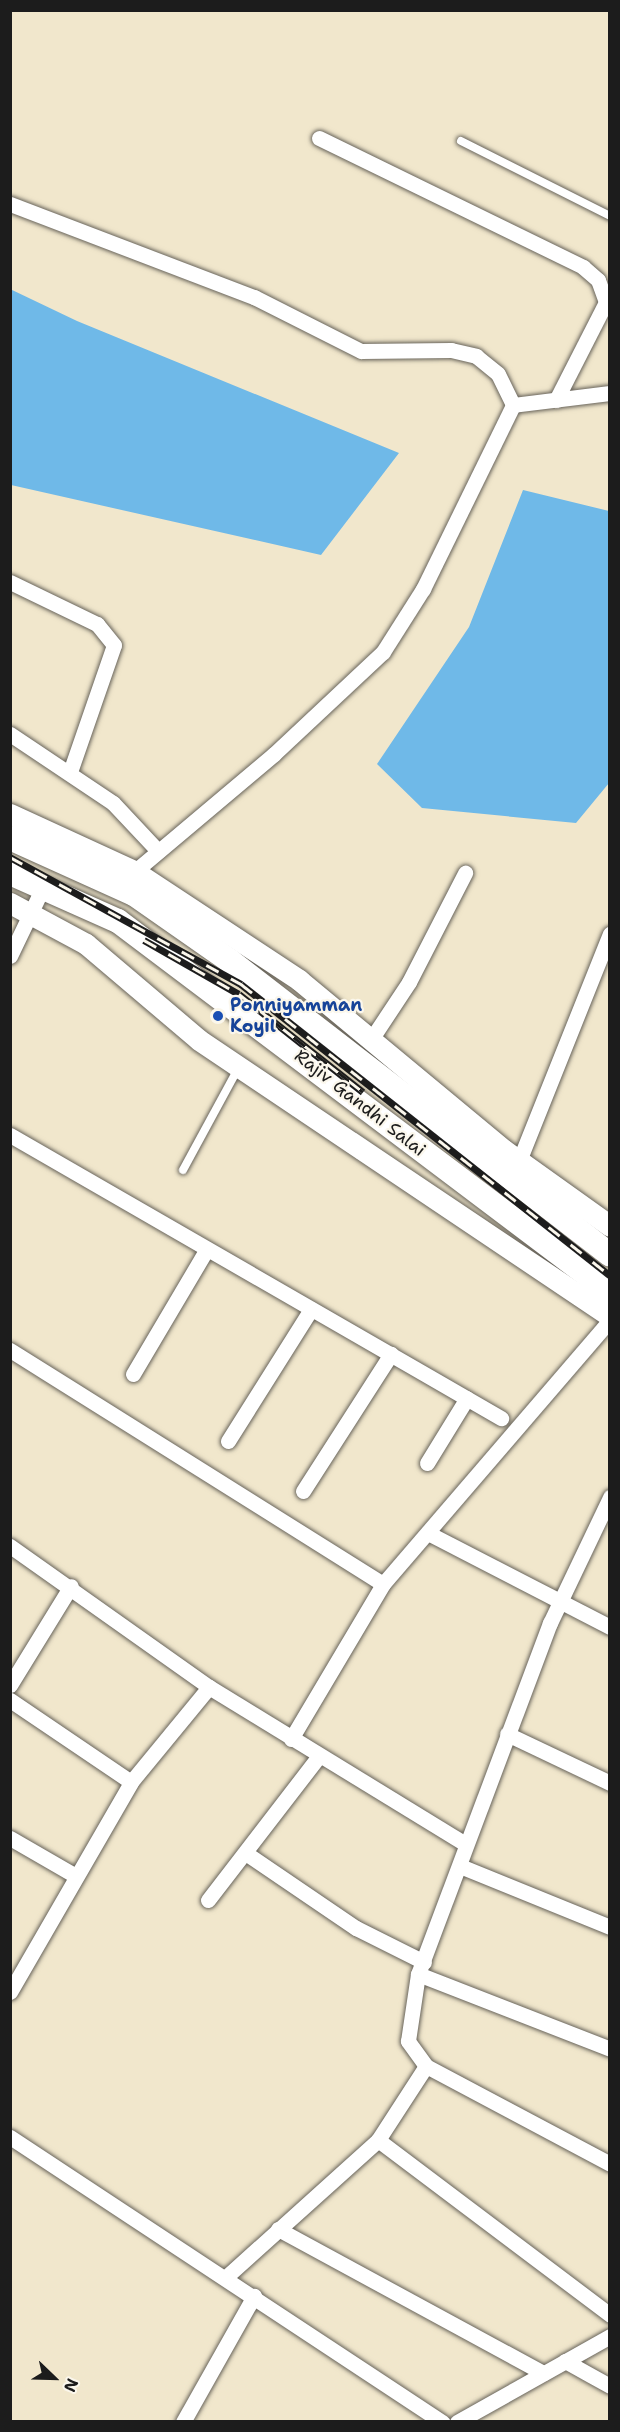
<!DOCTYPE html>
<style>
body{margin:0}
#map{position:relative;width:620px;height:2432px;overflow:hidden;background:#f1e7cc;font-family:"Shantell Sans",sans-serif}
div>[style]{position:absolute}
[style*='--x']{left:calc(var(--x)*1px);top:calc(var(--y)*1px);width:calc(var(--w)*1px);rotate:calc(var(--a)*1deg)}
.water>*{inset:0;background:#6fb9e8}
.roads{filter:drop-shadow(0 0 2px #67635a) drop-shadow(0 0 2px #67635a)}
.lane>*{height:8px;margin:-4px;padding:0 4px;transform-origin:4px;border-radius:4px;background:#fff}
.street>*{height:15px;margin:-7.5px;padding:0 7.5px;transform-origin:7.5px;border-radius:7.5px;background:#fff}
.secondary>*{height:21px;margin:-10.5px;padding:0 10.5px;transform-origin:10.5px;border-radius:10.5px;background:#fff}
.primary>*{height:24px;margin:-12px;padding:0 12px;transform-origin:12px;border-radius:12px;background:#fff}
.rail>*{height:7px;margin-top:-3.5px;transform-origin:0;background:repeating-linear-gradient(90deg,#fbf7ec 0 14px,#1c1c1c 0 28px);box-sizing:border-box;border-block:2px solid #1c1c1c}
.dots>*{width:16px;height:16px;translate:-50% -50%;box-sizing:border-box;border:3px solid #fbf7ec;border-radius:50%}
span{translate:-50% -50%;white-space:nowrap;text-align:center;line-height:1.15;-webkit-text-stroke:4.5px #fbf7ec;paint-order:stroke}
.transit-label{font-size:18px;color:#164399;font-weight:700}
.left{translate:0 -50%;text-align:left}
.street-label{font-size:18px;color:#1c1c1c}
.frame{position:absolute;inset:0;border:12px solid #1c1c1c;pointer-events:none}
.north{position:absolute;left:24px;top:2348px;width:60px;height:60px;-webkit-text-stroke:4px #fbf7ec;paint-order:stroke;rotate:113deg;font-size:16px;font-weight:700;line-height:24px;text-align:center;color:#1c1c1c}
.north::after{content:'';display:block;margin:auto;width:21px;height:27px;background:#1c1c1c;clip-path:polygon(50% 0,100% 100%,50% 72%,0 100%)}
</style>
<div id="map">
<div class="water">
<i style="clip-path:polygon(10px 289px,77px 321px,399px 453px,321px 555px,11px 485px)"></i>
<i style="clip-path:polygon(523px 490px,609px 511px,609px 783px,576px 823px,422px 808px,377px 764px,469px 627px)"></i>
</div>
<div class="roads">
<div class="lane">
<i style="--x:461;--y:141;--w:167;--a:26.7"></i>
<i style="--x:183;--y:1170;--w:117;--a:-61.5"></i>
</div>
<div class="street">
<i style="--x:319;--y:138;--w:294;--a:26"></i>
<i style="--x:583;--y:267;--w:20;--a:41"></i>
<i style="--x:598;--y:280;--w:23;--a:70"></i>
<i style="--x:606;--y:302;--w:110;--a:117"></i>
<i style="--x:10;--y:204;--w:261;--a:20.9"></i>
<i style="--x:254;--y:297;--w:120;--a:26.8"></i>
<i style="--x:361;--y:351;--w:90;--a:-0.6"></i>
<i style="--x:451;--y:350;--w:26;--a:13"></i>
<i style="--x:476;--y:356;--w:28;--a:39"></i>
<i style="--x:498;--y:374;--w:34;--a:64"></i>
<i style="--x:10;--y:582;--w:97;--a:25.8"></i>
<i style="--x:97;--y:624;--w:27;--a:51"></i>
<i style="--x:114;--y:645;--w:134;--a:109.1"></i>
<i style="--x:10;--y:734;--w:124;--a:33.8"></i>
<i style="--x:113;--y:803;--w:66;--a:46.8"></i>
<i style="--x:128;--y:877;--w:191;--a:-40.1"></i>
<i style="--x:274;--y:754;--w:149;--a:-43.1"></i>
<i style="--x:383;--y:652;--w:75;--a:-57.6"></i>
<i style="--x:423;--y:589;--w:205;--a:-63.9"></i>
<i style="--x:513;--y:405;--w:98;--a:-7.1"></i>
<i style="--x:10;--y:956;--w:76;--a:-64.4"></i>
<i style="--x:372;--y:1038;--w:67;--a:-56.5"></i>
<i style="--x:409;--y:982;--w:123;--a:-62.8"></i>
<i style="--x:10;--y:1135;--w:567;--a:29.96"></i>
<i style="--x:519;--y:1161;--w:245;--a:-68.2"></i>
<i style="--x:10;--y:1350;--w:440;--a:32.1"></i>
<i style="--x:133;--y:1374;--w:145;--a:-59.4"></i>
<i style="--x:228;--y:1441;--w:156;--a:-57.8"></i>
<i style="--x:427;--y:1463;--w:76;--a:-58.4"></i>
<i style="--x:303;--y:1491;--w:163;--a:-57.3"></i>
<i style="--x:428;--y:1533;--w:205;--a:27.3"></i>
<i style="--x:10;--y:1546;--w:244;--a:35.3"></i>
<i style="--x:209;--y:1687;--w:299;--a:31.5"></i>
<i style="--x:10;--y:1685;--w:116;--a:-58.4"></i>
<i style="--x:10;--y:1700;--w:146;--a:34.1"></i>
<i style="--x:507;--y:1734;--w:114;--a:25.4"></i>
<i style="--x:291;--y:1739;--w:180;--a:-59.3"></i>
<i style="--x:383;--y:1584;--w:348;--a:-49.3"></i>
<i style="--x:10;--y:1838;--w:74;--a:30"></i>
<i style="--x:247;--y:1854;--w:132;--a:34.2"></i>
<i style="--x:356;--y:1928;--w:76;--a:26.6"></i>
<i style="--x:460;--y:1866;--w:162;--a:22.1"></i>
<i style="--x:208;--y:1900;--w:182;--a:-52.4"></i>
<i style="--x:418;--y:1974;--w:206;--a:21.3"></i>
<i style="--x:10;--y:1992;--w:242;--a:-60"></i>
<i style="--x:131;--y:1782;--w:123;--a:-50.6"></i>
<i style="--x:426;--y:2066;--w:208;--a:28"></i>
<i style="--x:10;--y:2137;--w:518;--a:33.41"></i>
<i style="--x:378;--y:2140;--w:291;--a:37"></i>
<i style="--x:278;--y:2229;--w:302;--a:28.5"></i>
<i style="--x:226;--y:2277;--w:205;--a:-42"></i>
<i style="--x:378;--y:2140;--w:88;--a:-57"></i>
<i style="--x:426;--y:2066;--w:31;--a:-126"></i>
<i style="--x:408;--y:2041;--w:68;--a:-81.5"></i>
<i style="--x:418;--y:1974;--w:375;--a:-69.4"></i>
<i style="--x:550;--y:1623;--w:140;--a:-64.5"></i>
<i style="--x:565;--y:2361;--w:51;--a:29.1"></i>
<i style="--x:183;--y:2422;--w:145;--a:-60.6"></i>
<i style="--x:457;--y:2422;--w:176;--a:-29.3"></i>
</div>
<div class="secondary">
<i style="--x:10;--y:814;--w:136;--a:24.7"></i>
<i style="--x:134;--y:871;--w:198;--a:33.4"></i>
<i style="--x:299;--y:980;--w:266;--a:39.7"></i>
<i style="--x:504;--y:1150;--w:130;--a:35.6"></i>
<i style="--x:10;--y:903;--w:86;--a:28.3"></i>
<i style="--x:86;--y:944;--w:148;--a:40.3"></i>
<i style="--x:199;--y:1040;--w:495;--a:33.9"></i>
</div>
<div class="primary">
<i style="--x:10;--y:838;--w:136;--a:24.3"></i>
<i style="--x:134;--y:894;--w:117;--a:34.9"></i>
<i style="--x:230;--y:961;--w:480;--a:37.7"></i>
<i style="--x:10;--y:873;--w:118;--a:24"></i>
<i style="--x:118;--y:921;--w:616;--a:37.02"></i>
</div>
</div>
<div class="rail">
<i style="--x:10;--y:857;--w:264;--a:28.8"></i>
<i style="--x:241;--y:984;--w:470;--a:38.3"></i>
<i style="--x:144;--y:940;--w:109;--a:29.6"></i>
<i style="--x:239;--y:994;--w:158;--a:38.3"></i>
</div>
<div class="dots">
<i style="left:218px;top:1016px;background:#1a4fb4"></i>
</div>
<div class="transit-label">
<span class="left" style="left:230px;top:1016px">Ponniyamman<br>Koyil</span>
</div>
<div class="street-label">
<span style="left:360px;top:1103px;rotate:38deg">Rajiv Gandhi Salai</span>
</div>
<div class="frame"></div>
<div class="north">N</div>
</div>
